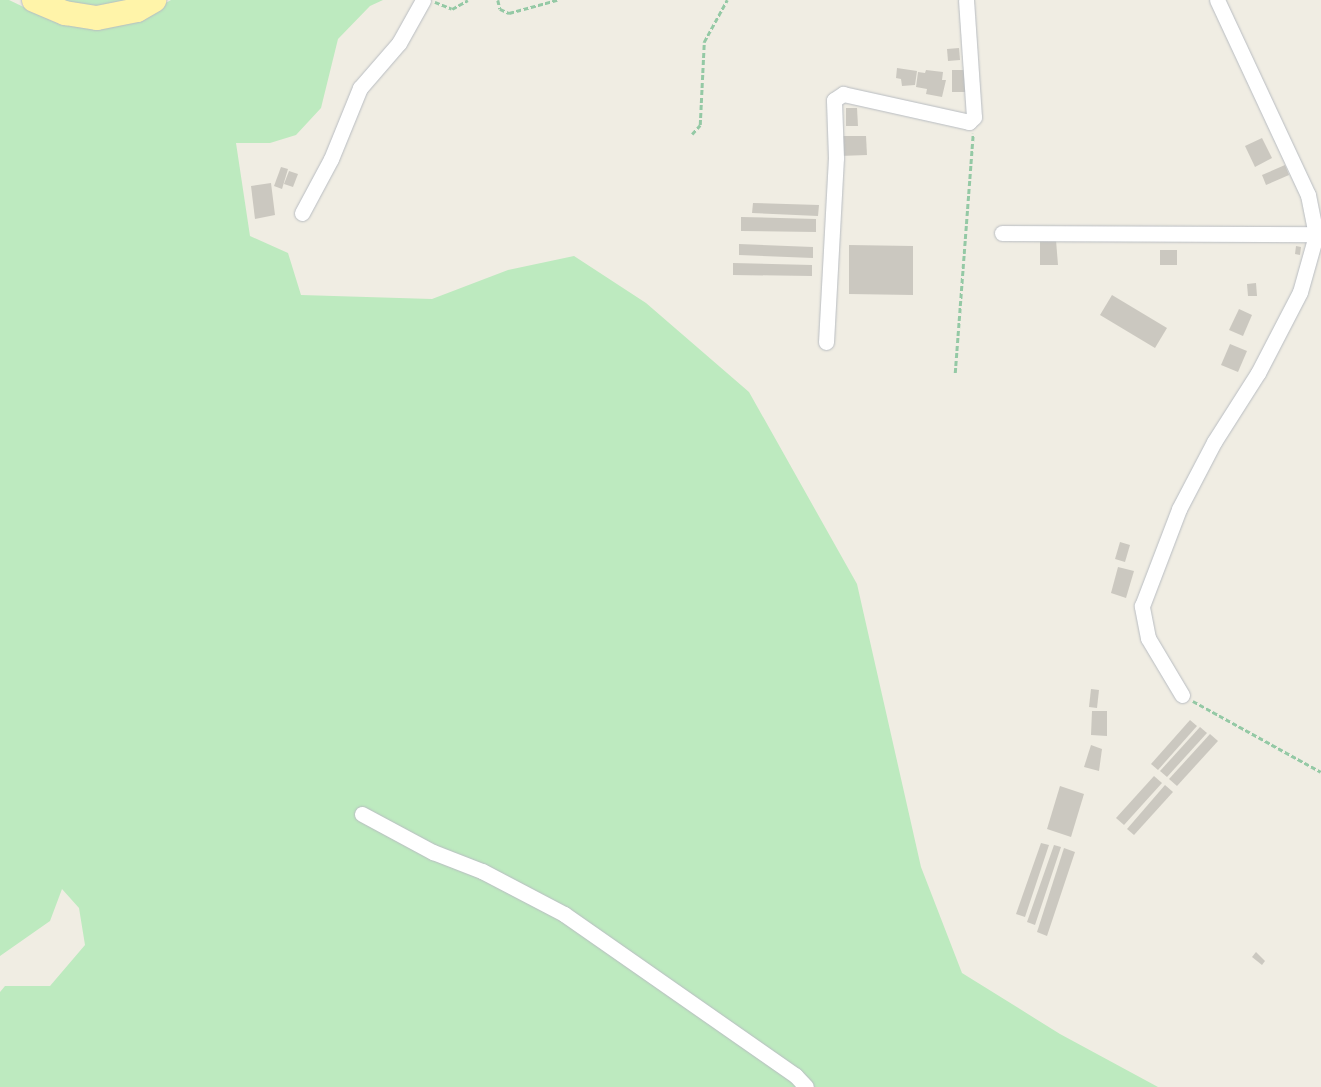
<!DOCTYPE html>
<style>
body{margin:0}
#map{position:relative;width:1321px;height:1087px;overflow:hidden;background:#f0ede3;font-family:"Source Sans 3",sans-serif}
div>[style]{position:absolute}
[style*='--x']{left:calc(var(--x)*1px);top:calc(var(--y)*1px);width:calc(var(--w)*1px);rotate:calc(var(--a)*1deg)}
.green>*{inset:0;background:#bdeabf}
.building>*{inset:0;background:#cbc8c0}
.path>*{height:2.5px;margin-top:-1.25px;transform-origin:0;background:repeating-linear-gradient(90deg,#94c9a5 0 5px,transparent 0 7.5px)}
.roads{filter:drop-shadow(0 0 1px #b8bcc1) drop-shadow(0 0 1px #b8bcc1)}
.street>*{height:15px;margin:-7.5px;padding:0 7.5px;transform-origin:7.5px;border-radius:7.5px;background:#fff}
.primary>*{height:24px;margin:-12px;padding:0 12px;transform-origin:12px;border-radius:12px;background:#fff4a9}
span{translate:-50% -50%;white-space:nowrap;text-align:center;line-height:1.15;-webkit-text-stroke:4.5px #fff;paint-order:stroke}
</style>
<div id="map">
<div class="green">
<i style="clip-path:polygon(0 0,9px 0,55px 22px,80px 27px,143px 16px,171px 0,383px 0,370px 6px,338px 39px,321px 108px,296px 135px,270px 143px,236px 143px,250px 236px,288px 253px,301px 295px,432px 299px,508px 270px,574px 256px,646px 303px,749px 392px,857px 584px,921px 867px,962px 973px,1060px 1034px,1158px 1087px,0 1087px,0 992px,5px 986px,50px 986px,85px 945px,79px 908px,62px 889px,50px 921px,0 956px)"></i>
<i style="clip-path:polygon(60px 0,128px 0,116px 5px,84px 7px)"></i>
</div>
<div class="building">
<i style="clip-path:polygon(959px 48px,960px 60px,948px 61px,947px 49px)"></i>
<i style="clip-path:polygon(897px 68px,917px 71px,915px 85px,902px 86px,901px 79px,896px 78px)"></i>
<i style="clip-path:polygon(926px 70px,943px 72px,942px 80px,946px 80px,942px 97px,926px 94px,927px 89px,916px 87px,918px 72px,925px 73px)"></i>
<i style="clip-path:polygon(952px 70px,966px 70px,966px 92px,952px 92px)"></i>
<i style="clip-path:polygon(846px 108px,857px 108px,858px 126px,846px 126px)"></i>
<i style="clip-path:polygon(838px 136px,866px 136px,867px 155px,839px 156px)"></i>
<i style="clip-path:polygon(1262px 138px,1272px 158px,1255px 167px,1245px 146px)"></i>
<i style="clip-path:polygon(1285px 165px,1289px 175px,1266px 185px,1262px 175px)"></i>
<i style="clip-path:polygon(281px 167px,288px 169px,282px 189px,274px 186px)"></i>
<i style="clip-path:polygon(289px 171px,298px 174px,293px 187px,284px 184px)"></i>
<i style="clip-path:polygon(271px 183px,275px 215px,255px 219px,251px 186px)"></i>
<i style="clip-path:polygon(753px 203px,819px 205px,818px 216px,752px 213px)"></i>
<i style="clip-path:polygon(741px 217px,816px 219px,816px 232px,741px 231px)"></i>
<i style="clip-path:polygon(1040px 240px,1056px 240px,1058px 265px,1040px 265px)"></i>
<i style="clip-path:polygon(739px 244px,813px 247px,813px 258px,739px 255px)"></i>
<i style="clip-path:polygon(849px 245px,913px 246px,913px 295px,849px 294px)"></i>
<i style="clip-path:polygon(1296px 246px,1301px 247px,1300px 255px,1295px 254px)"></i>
<i style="clip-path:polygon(1160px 250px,1177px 250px,1177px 265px,1160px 265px)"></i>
<i style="clip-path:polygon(733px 263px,812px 265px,812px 276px,733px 275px)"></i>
<i style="clip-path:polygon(1256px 283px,1257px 296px,1248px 296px,1247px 284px)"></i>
<i style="clip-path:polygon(1112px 295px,1167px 328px,1155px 348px,1100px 315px)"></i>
<i style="clip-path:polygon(1239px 309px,1252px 315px,1243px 336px,1229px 330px)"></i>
<i style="clip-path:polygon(1230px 344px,1247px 351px,1238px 372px,1221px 365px)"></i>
<i style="clip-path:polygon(1120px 542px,1130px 545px,1125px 562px,1115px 559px)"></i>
<i style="clip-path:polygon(1118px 567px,1134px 571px,1126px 598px,1111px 593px)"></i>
<i style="clip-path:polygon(1091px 689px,1099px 690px,1097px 708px,1089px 707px)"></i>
<i style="clip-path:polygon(1092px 711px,1107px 711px,1107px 736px,1091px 735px)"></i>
<i style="clip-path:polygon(1190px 720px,1197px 726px,1158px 770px,1151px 764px)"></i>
<i style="clip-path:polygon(1200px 727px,1207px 733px,1167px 777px,1160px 771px)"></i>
<i style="clip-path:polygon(1210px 734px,1218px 741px,1177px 786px,1169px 779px)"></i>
<i style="clip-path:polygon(1091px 745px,1102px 749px,1099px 771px,1084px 767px)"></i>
<i style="clip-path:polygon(1154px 776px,1162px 783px,1124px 825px,1116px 818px)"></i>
<i style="clip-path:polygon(1165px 785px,1173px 792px,1134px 835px,1127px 829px)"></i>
<i style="clip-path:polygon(1060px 786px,1084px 794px,1071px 837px,1047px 829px)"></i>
<i style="clip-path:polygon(1041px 843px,1049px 845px,1025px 917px,1016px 914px)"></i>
<i style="clip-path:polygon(1054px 845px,1061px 847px,1035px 925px,1027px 922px)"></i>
<i style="clip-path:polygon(1064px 848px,1075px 852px,1047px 936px,1037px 932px)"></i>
<i style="clip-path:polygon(1256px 952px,1265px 961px,1262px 965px,1252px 957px)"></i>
</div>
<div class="path">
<i style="--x:498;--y:0;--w:9;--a:77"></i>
<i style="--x:500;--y:9;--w:10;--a:24"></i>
<i style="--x:509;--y:13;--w:50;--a:-15.2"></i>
<i style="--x:435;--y:2;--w:18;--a:22"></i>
<i style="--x:452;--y:9;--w:18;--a:-29"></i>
<i style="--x:692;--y:134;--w:12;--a:-48"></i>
<i style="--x:700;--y:125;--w:83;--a:-87.2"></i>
<i style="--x:704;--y:42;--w:48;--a:-61.3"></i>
<i style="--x:955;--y:373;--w:240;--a:-85.7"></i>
<i style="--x:1193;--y:701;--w:146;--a:29"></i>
</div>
<div class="roads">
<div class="street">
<i style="--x:302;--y:213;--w:61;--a:-61.8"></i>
<i style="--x:331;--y:159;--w:77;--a:-67.8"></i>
<i style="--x:360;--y:88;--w:60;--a:-49.1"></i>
<i style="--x:399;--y:43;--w:49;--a:-60.8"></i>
<i style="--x:1002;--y:233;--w:319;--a:0.2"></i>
<i style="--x:826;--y:342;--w:184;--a:-86.9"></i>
<i style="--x:836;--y:158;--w:58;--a:-92"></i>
<i style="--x:834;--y:100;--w:11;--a:-34"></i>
<i style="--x:843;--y:94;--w:129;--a:12.5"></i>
<i style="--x:969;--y:122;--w:7;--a:-45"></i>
<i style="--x:974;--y:117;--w:117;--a:-93.9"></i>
<i style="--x:1182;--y:695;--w:66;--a:-120.8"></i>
<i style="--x:1148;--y:638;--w:33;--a:-101"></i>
<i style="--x:1142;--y:606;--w:104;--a:-69.1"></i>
<i style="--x:1179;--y:509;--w:76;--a:-62.4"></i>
<i style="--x:1214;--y:442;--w:82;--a:-57.5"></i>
<i style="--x:1258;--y:373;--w:91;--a:-62.6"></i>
<i style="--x:1300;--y:292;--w:59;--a:-74.3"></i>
<i style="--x:1316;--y:235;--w:41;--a:-101.3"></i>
<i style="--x:1308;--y:195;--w:215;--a:-115"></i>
<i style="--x:362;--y:814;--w:81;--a:28.2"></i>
<i style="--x:433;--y:852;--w:53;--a:21.2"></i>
<i style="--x:482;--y:871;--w:93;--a:27.7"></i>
<i style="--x:564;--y:914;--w:282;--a:34.9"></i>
<i style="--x:795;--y:1075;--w:16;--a:47"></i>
</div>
<div class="primary">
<i style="--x:34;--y:0;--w:34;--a:23"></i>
<i style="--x:65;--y:13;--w:32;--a:9"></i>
<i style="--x:97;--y:18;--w:41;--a:-11.3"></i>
<i style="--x:137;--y:10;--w:20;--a:-30"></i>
</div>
</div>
</div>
